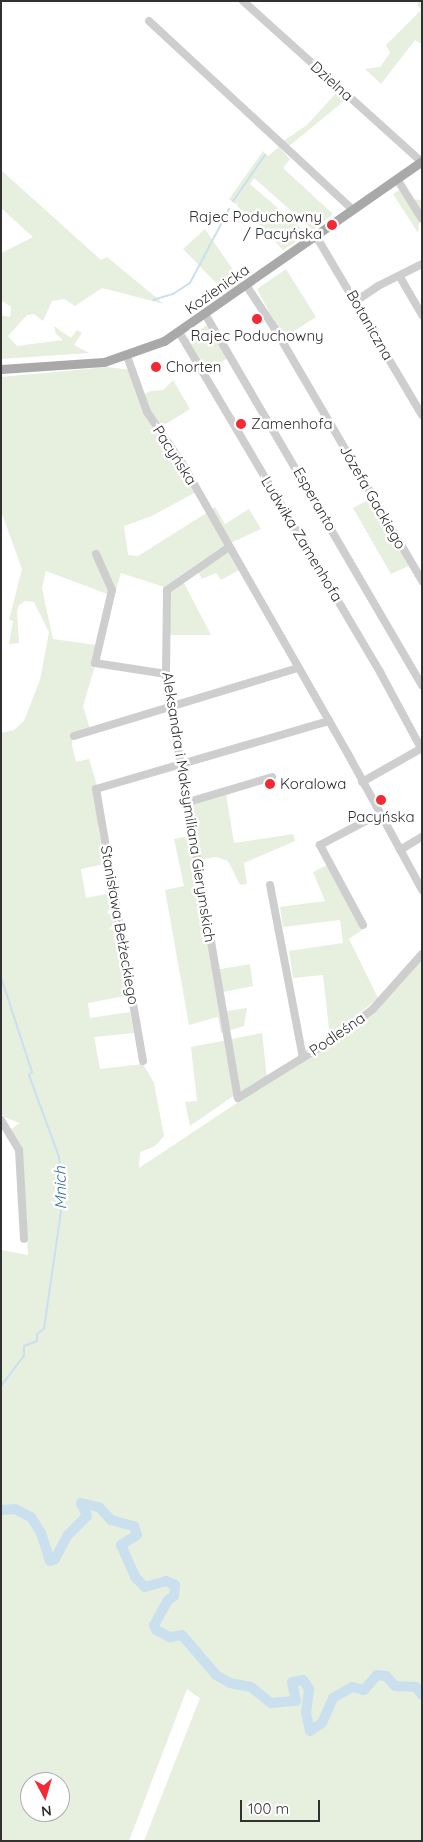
<!DOCTYPE html>
<meta charset="utf-8">
<style>
body{margin:0}
#map{position:relative;width:423px;height:1842px;overflow:hidden;background:#fff;font-family:Quicksand,sans-serif}
div>[style]{position:absolute}
[style*='--x']{left:calc(var(--x)*1px);top:calc(var(--y)*1px);width:calc(var(--w)*1px);rotate:calc(var(--a)*1deg)}
.green>*{inset:0;background:#e7efdf}
.stream>*{height:2px;margin:-1px;padding:0 1px;transform-origin:1px;border-radius:1px;background:#cae0ef}
.river>*{height:10px;margin:-5px;padding:0 5px;transform-origin:5px;border-radius:5px;background:#cae0ef}
.minor>*{height:8px;margin:-4px;padding:0 4px;transform-origin:4px;border-radius:4px;background:#cecece}
.major>*{height:9px;margin:-4.5px;padding:0 4.5px;transform-origin:4.5px;border-radius:4.5px;background:#a9a9a9}
.dots>*{width:14px;height:14px;translate:-50% -50%;box-sizing:border-box;border:2px solid #fff;border-radius:50%}
span{translate:-50% -50%;white-space:nowrap;text-align:center;line-height:1.15;-webkit-text-stroke:5px #fff;paint-order:stroke}
.street-label{font-size:15px;color:#313131}
.poi-label{font-size:15px;color:#313131}
.right{translate:-100% -50%;text-align:right}
.left{translate:0 -50%;text-align:left}
.water-label{font-size:16px;color:#38729b;font-style:italic}
.frame{position:absolute;inset:0;border:2px solid #313131;pointer-events:none}
.north{position:absolute;left:20px;top:1772px;width:50px;height:50px;box-sizing:border-box;background:#fff;border:1px solid #adadad;border-radius:50%;rotate:174deg;font-size:14px;font-weight:700;line-height:20px;text-align:center;color:#313131}
.north::after{content:'';display:block;margin:auto;width:18px;height:22px;background:#f32934;clip-path:polygon(50% 0,100% 100%,50% 72%,0 100%)}
.scale{position:absolute;left:240px;top:1800px;width:80px;height:22px;box-sizing:border-box;border:2px solid #313131;border-top:0;padding-left:6px;font-size:15px;line-height:18px;white-space:nowrap;color:#313131;-webkit-text-stroke:4px #fff;paint-order:stroke}
</style>
<div id="map">
<div class="green">
<i style="clip-path:polygon(419px 1px,422px 1px,422px 44px,415px 40px,381px 84px,365px 69px,380px 67px,390px 53px,386px 45px,421px 10px,417px 4px)"></i>
<i style="clip-path:polygon(337px 92px,350px 101px,348px 104px,344px 101px,288px 147px,282px 142px,307px 125px)"></i>
<i style="clip-path:polygon(279px 147px,290px 159px,283px 168px,333px 214px,313px 230px,254px 178px,250px 184px,308px 234px,283px 250px,266px 231px,229px 199px,263px 151px,268px 156px)"></i>
<i style="clip-path:polygon(1px 170px,101px 260px,107px 257px,164px 304px,102px 288px,75px 306px,64px 299px,52px 301px,43px 321px,34px 314px,27px 315px,8px 336px,17px 346px,63px 340px,56px 334px,54px 326px,71px 338px,77px 330px,82px 333px,74px 345px,89px 353px,1px 359px,1px 315px,10px 317px,11px 307px,1px 300px,1px 253px,33px 237px,1px 208px)"></i>
<i style="clip-path:polygon(400px 190px,408px 199px,422px 200px,418px 233px,393px 194px)"></i>
<i style="clip-path:polygon(205px 229px,242px 283px,226px 293px,183px 249px)"></i>
<i style="clip-path:polygon(286px 269px,316px 317px,283px 338px,257px 289px)"></i>
<i style="clip-path:polygon(209px 324px,228px 358px,205px 372px,186px 338px)"></i>
<i style="clip-path:polygon(evenodd,108px 367px,130px 370px,138px 398px,151px 391px,163px 390px,173px 380px,190px 409px,156px 430px,196px 492px,152px 516px,124px 526px,128px 555px,138px 556px,208px 512px,226px 544px,164px 587px,121px 573px,114px 596px,95px 551px,110px 595px,46px 571px,42px 588px,53px 639px,96px 645px,92px 668px,95px 666px,83px 706px,90px 729px,73px 736px,72px 745px,76px 762px,89px 759px,100px 795px,105px 823px,98px 826px,105px 864px,81px 869px,86px 898px,111px 893px,113px 901px,107px 913px,115px 916px,130px 995px,88px 1003px,90px 1018px,130px 1012px,134px 1033px,94px 1037px,100px 1069px,143px 1064px,154px 1083px,164px 1136px,155px 1146px,140px 1152px,139px 1168px,375px 1011px,422px 957px,422px 1841px,144px 1841px,200px 1698px,187px 1689px,129px 1841px,1px 1841px,1px 1250px,28px 1255px,24px 1184px,18px 1144px,11px 1129px,20px 1123px,4px 1117px,1px 1112px,1px 733px,14px 730px,24px 721px,40px 680px,49px 632px,34px 602px,25px 601px,19px 605px,17px 612px,19px 643px,9px 644px,13px 621px,9px 620px,22px 569px,1px 511px,1px 377px,108px 367px,30px 1782px,60px 1782px,60px 1812px,30px 1812px,30px 1782px)"></i>
<i style="clip-path:polygon(372px 498px,411px 565px,391px 574px,353px 508px)"></i>
<i style="clip-path:polygon(215px 507px,225px 524px,249px 509px,261px 529px,231px 543px,212px 509px)"></i>
<i style="clip-path:polygon(229px 552px,239px 570px,221px 580px,216px 573px,202px 579px,198px 572px)"></i>
<i style="clip-path:polygon(184px 583px,186px 587px,211px 635px,168px 635px,168px 595px,173px 587px)"></i>
<i style="clip-path:polygon(226px 794px,234px 843px,293px 834px,295px 841px,244px 863px,247px 884px,240px 885px,228px 861px,216px 857px,194px 861px,215px 970px,250px 964px,253px 986px,223px 992px,227px 1011px,247px 1008px,244px 1026px,221px 1033px,218px 1017px,189px 1025px,165px 890px,184px 886px,174px 839px,194px 835px,189px 805px)"></i>
<i style="clip-path:polygon(327px 865px,362px 930px,349px 939px,378px 998px,330px 1038px,323px 975px,293px 978px,289px 951px,343px 943px,340px 920px,283px 927px,280px 907px,325px 901px,313px 872px)"></i>
<i style="clip-path:polygon(262px 1033px,267px 1078px,243px 1093px,242px 1090px,190px 1126px,185px 1102px,197px 1101px,191px 1047px)"></i>
</div>
<div class="stream">
<i style="--x:233;--y:201;--w:56;--a:-55.2"></i>
<i style="--x:153;--y:300;--w:21;--a:-17"></i>
<i style="--x:173;--y:294;--w:20;--a:-33"></i>
<i style="--x:190;--y:283;--w:84;--a:-62.2"></i>
<i style="--x:1;--y:1386;--w:38;--a:-53"></i>
<i style="--x:24;--y:1356;--w:10;--a:-90"></i>
<i style="--x:24;--y:1346;--w:14;--a:-21"></i>
<i style="--x:37;--y:1341;--w:7;--a:-90"></i>
<i style="--x:37;--y:1334;--w:9;--a:-36"></i>
<i style="--x:44;--y:1329;--w:126;--a:-81.8"></i>
<i style="--x:62;--y:1204;--w:47;--a:-93.7"></i>
<i style="--x:59;--y:1157;--w:87;--a:-110.1"></i>
<i style="--x:29;--y:1075;--w:4;--a:-45"></i>
<i style="--x:32;--y:1072;--w:97;--a:-108.1"></i>
</div>
<div class="river">
<i style="--x:1;--y:1510;--w:14;--a:-4"></i>
<i style="--x:15;--y:1509;--w:18;--a:27"></i>
<i style="--x:31;--y:1517;--w:19;--a:58"></i>
<i style="--x:41;--y:1533;--w:29;--a:72"></i>
<i style="--x:50;--y:1561;--w:5;--a:-22"></i>
<i style="--x:55;--y:1559;--w:27;--a:-62"></i>
<i style="--x:68;--y:1535;--w:27;--a:-45"></i>
<i style="--x:87;--y:1516;--w:14;--a:-115"></i>
<i style="--x:81;--y:1503;--w:18;--a:13"></i>
<i style="--x:99;--y:1507;--w:18;--a:47"></i>
<i style="--x:111;--y:1520;--w:24;--a:15"></i>
<i style="--x:134;--y:1526;--w:9;--a:72"></i>
<i style="--x:137;--y:1535;--w:19;--a:148"></i>
<i style="--x:121;--y:1545;--w:35;--a:66"></i>
<i style="--x:135;--y:1577;--w:14;--a:45"></i>
<i style="--x:145;--y:1587;--w:22;--a:-16"></i>
<i style="--x:166;--y:1581;--w:10;--a:24"></i>
<i style="--x:175;--y:1585;--w:11;--a:95"></i>
<i style="--x:174;--y:1596;--w:7;--a:146"></i>
<i style="--x:168;--y:1600;--w:29;--a:119"></i>
<i style="--x:154;--y:1625;--w:5;--a:68"></i>
<i style="--x:156;--y:1630;--w:16;--a:27"></i>
<i style="--x:170;--y:1637;--w:12;--a:-9"></i>
<i style="--x:182;--y:1635;--w:52;--a:49.6"></i>
<i style="--x:216;--y:1675;--w:16;--a:30"></i>
<i style="--x:230;--y:1683;--w:21;--a:11"></i>
<i style="--x:251;--y:1687;--w:26;--a:39"></i>
<i style="--x:271;--y:1703;--w:25;--a:-5"></i>
<i style="--x:296;--y:1701;--w:19;--a:-102"></i>
<i style="--x:292;--y:1682;--w:11;--a:-10"></i>
<i style="--x:303;--y:1680;--w:11;--a:56"></i>
<i style="--x:309;--y:1689;--w:24;--a:97"></i>
<i style="--x:306;--y:1713;--w:18;--a:77"></i>
<i style="--x:310;--y:1731;--w:14;--a:-34"></i>
<i style="--x:322;--y:1723;--w:27;--a:-66"></i>
<i style="--x:333;--y:1698;--w:22;--a:-30"></i>
<i style="--x:352;--y:1687;--w:12;--a:14"></i>
<i style="--x:364;--y:1690;--w:20;--a:-49"></i>
<i style="--x:377;--y:1675;--w:9;--a:6"></i>
<i style="--x:386;--y:1676;--w:13;--a:48"></i>
<i style="--x:395;--y:1686;--w:21;--a:3"></i>
<i style="--x:416;--y:1687;--w:10;--a:53"></i>
</div>
<div class="minor">
<i style="--x:243;--y:1;--w:241;--a:42"></i>
<i style="--x:149;--y:21;--w:278;--a:42.8"></i>
<i style="--x:397;--y:179;--w:47;--a:58"></i>
<i style="--x:316;--y:236;--w:208;--a:59.4"></i>
<i style="--x:400;--y:277;--w:44;--a:59.9"></i>
<i style="--x:246;--y:285;--w:53;--a:56.6"></i>
<i style="--x:275;--y:329;--w:292;--a:59.7"></i>
<i style="--x:356;--y:301;--w:27;--a:-34"></i>
<i style="--x:378;--y:286;--w:49;--a:-26.6"></i>
<i style="--x:205;--y:314;--w:430;--a:59.7"></i>
<i style="--x:179;--y:332;--w:395;--a:59.4"></i>
<i style="--x:380;--y:672;--w:86;--a:61.7"></i>
<i style="--x:127;--y:356;--w:59;--a:70.3"></i>
<i style="--x:147;--y:412;--w:62;--a:55.5"></i>
<i style="--x:182;--y:463;--w:335;--a:60.3"></i>
<i style="--x:348;--y:754;--w:155;--a:61.4"></i>
<i style="--x:229;--y:547;--w:75;--a:145.3"></i>
<i style="--x:167;--y:590;--w:88;--a:90.7"></i>
<i style="--x:166;--y:678;--w:426;--a:80.3"></i>
<i style="--x:238;--y:1098;--w:118;--a:-31.8"></i>
<i style="--x:338;--y:1036;--w:44;--a:-37.6"></i>
<i style="--x:373;--y:1009;--w:74;--a:-48.3"></i>
<i style="--x:96;--y:554;--w:39;--a:66"></i>
<i style="--x:112;--y:590;--w:75;--a:103.1"></i>
<i style="--x:95;--y:663;--w:72;--a:8.8"></i>
<i style="--x:74;--y:736;--w:234;--a:-16.9"></i>
<i style="--x:362;--y:782;--w:69;--a:-29.5"></i>
<i style="--x:185;--y:803;--w:91;--a:-16.6"></i>
<i style="--x:400;--y:850;--w:26;--a:-31"></i>
<i style="--x:270;--y:885;--w:176;--a:79.2"></i>
<i style="--x:363;--y:925;--w:91;--a:-118.3"></i>
<i style="--x:320;--y:845;--w:67;--a:-27.7"></i>
<i style="--x:143;--y:1061;--w:276;--a:-99.8"></i>
<i style="--x:96;--y:789;--w:243;--a:-16.3"></i>
<i style="--x:1;--y:1120;--w:35;--a:59"></i>
<i style="--x:19;--y:1150;--w:89;--a:86.8"></i>
</div>
<div class="major">
<i style="--x:1;--y:369;--w:103;--a:-3.9"></i>
<i style="--x:104;--y:362;--w:64;--a:-19.3"></i>
<i style="--x:164;--y:341;--w:315;--a:-34.9"></i>
</div>
<div class="dots">
<i style="left:332px;top:225px;background:#f32934"></i>
<i style="left:257px;top:319px;background:#f32934"></i>
<i style="left:156px;top:367px;background:#f32934"></i>
<i style="left:241px;top:424px;background:#f32934"></i>
<i style="left:270px;top:784px;background:#f32934"></i>
<i style="left:381px;top:800px;background:#f32934"></i>
</div>
<div class="street-label">
<span style="left:332px;top:81px;rotate:42deg">Dzielna</span>
<span style="left:217px;top:289px;rotate:-35deg">Kozienicka</span>
<span style="left:370px;top:325px;rotate:60deg">Botaniczna</span>
<span style="left:175px;top:455px;rotate:57deg">Pacyńska</span>
<span style="left:373px;top:497px;rotate:60deg">Józefa Gackiego</span>
<span style="left:315px;top:499px;rotate:60deg">Esperanto</span>
<span style="left:302px;top:539px;rotate:59deg">Ludwika Zamenhofa</span>
<span style="left:189px;top:807px;rotate:81deg">Aleksandra i Maksymiliana Gierymskich</span>
<span style="left:120px;top:925px;rotate:80deg">Stanisława Bełżeckiego</span>
<span style="left:337px;top:1034px;rotate:-35deg">Podleśna</span>
</div>
<div class="poi-label">
<span class="right" style="left:322px;top:225px">Rajec Poduchowny<br>/ Pacyńska</span>
<span style="left:257px;top:336px">Rajec Poduchowny</span>
<span class="left" style="left:166px;top:367px">Chorten</span>
<span class="left" style="left:251px;top:424px">Zamenhofa</span>
<span class="left" style="left:280px;top:784px">Koralowa</span>
<span style="left:381px;top:817px">Pacyńska</span>
</div>
<div class="water-label">
<span style="left:60px;top:1188px;rotate:-91deg">Mnich</span>
</div>
<div class="frame"></div>
<div class="north">N</div>
<div class="scale">100 m</div>
</div>
